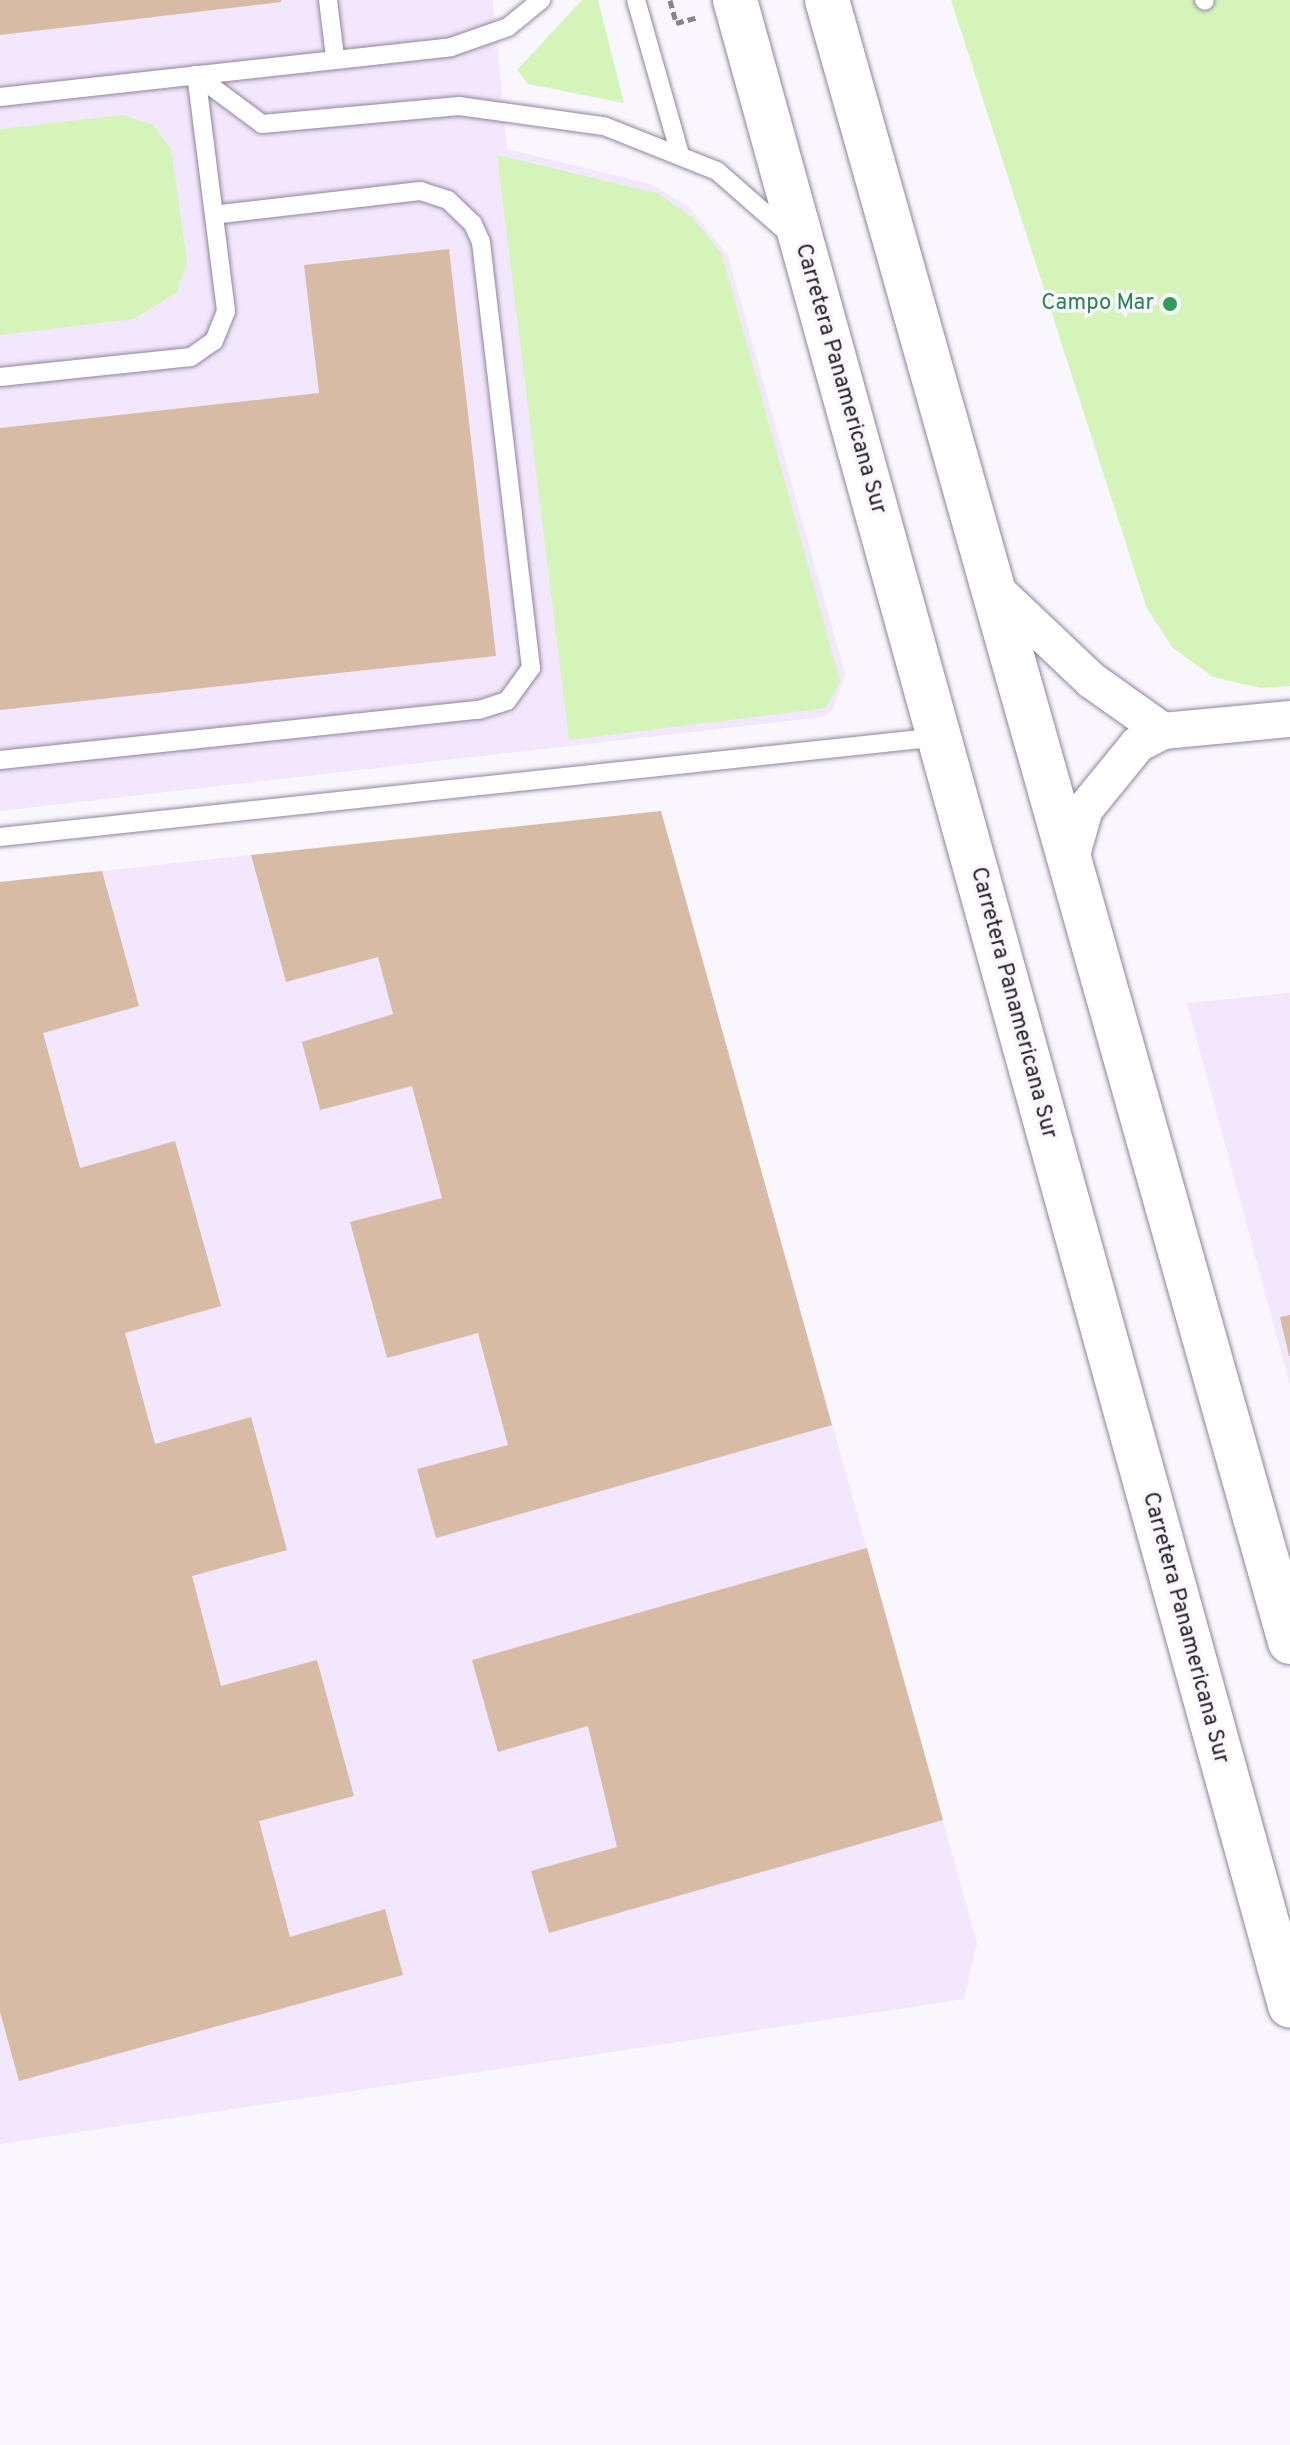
<!DOCTYPE html>
<style>
body{margin:0}
#map{position:relative;width:1290px;height:2445px;overflow:hidden;background:#f9f6fd;font-family:Overpass,sans-serif}
div>[style]{position:absolute}
[style*='--x']{left:calc(var(--x)*1px);top:calc(var(--y)*1px);width:calc(var(--w)*1px);rotate:calc(var(--a)*1deg)}
.built>*{inset:0;background:#f2e7fd}
.green>*{inset:0;background:#d4f4ba}
.building>*{inset:0;background:#d7bba5}
.path>*{height:5px;margin-top:-2.5px;transform-origin:0;background:repeating-linear-gradient(90deg,#87828b 0 8px,transparent 0 12px)}
.roads{filter:drop-shadow(0 0 2px #92839f) drop-shadow(0 0 2px #92839f)}
.lane>*{height:18px;margin:-9px;padding:0 9px;transform-origin:9px;border-radius:9px;background:#fff}
.street>*{height:36px;margin:-18px;padding:0 18px;transform-origin:18px;border-radius:18px;background:#fff}
.highway>*{height:44px;margin:-22px;padding:0 22px;transform-origin:22px;border-radius:22px;background:#fff}
.dots>*{width:22px;height:22px;translate:-50% -50%;box-sizing:border-box;border:4px solid #f9f6fd;border-radius:50%}
span{translate:-50% -50%;white-space:nowrap;text-align:center;line-height:1.15;-webkit-text-stroke:7px #f9f6fd;paint-order:stroke}
.leisure-label{font-size:22px;color:#27864d}
.right{translate:-100% -50%;text-align:right}
.street-label{font-size:22px;color:#231d28}
</style>
<div id="map">
<div class="built">
<i style="clip-path:polygon(0 0,493px 0,507px 149px,651px 184px,689px 207px,728px 256px,845px 674px,833px 710px,823px 717px,0 811px)"></i>
<i style="clip-path:polygon(661px 811px,977px 1943px,964px 1999px,0 2144px,0 882px)"></i>
<i style="clip-path:polygon(1290px 993px,1290px 1385px,1187px 1003px)"></i>
</div>
<div class="green">
<i style="clip-path:polygon(582px 0,598px 0,624px 103px,528px 84px,517px 70px)"></i>
<i style="clip-path:polygon(951px 0,1290px 0,1290px 686px,1261px 688px,1213px 677px,1173px 648px,1147px 609px)"></i>
<i style="clip-path:polygon(123px 115px,153px 125px,171px 149px,187px 262px,177px 292px,134px 319px,0 335px,0 129px)"></i>
<i style="clip-path:polygon(497px 155px,657px 193px,692px 217px,722px 254px,840px 681px,826px 708px,569px 740px)"></i>
</div>
<div class="building">
<i style="clip-path:polygon(0 0,281px 0,281px 2px,0 35px)"></i>
<i style="clip-path:polygon(449px 249px,496px 656px,0 710px,0 428px,319px 393px,304px 265px)"></i>
<i style="clip-path:polygon(661px 811px,832px 1425px,436px 1538px,417px 1469px,508px 1445px,478px 1333px,387px 1358px,350px 1222px,442px 1198px,412px 1086px,320px 1110px,302px 1042px,393px 1014px,378px 957px,286px 982px,251px 855px)"></i>
<i style="clip-path:polygon(102px 871px,139px 1006px,43px 1033px,80px 1168px,175px 1141px,221px 1306px,125px 1333px,155px 1444px,251px 1417px,287px 1550px,192px 1576px,221px 1686px,317px 1660px,354px 1796px,259px 1821px,290px 1937px,385px 1909px,403px 1975px,19px 2081px,0 2012px,0 882px)"></i>
<i style="clip-path:polygon(1290px 1315px,1290px 1356px,1289px 1356px,1280px 1317px)"></i>
<i style="clip-path:polygon(867px 1548px,943px 1820px,549px 1933px,531px 1871px,617px 1847px,588px 1726px,498px 1752px,472px 1660px)"></i>
</div>
<div class="path">
<i style="--x:670;--y:0;--w:24;--a:75"></i>
<i style="--x:676;--y:23;--w:23;--a:-15"></i>
</div>
<div class="roads">
<div class="lane">
<i style="--x:328;--y:0;--w:57;--a:83"></i>
<i style="--x:636;--y:0;--w:160;--a:74.1"></i>
<i style="--x:1204;--y:0;--w:1;--a:45"></i>
<i style="--x:196;--y:75;--w:82;--a:36.6"></i>
<i style="--x:262;--y:124;--w:198;--a:-5.2"></i>
<i style="--x:459;--y:106;--w:146;--a:7.9"></i>
<i style="--x:604;--y:126;--w:122;--a:21.7"></i>
<i style="--x:717;--y:171;--w:97;--a:41.2"></i>
<i style="--x:0;--y:97;--w:454;--a:-6.3"></i>
<i style="--x:451;--y:47;--w:60;--a:-19.3"></i>
<i style="--x:508;--y:27;--w:43;--a:-39.3"></i>
<i style="--x:0;--y:377;--w:192;--a:-6"></i>
<i style="--x:191;--y:357;--w:28;--a:-35"></i>
<i style="--x:214;--y:341;--w:32;--a:-68"></i>
<i style="--x:226;--y:311;--w:238;--a:-97.2"></i>
<i style="--x:0;--y:760;--w:482;--a:-6"></i>
<i style="--x:479;--y:710;--w:29;--a:-18"></i>
<i style="--x:507;--y:701;--w:41;--a:-54"></i>
<i style="--x:531;--y:668;--w:429;--a:-96.7"></i>
<i style="--x:481;--y:242;--w:20;--a:-114"></i>
<i style="--x:473;--y:224;--w:35;--a:-136"></i>
<i style="--x:448;--y:200;--w:29;--a:-162"></i>
<i style="--x:420;--y:191;--w:207;--a:173.4"></i>
<i style="--x:0;--y:837;--w:945;--a:-6.07"></i>
</div>
<div class="street">
<i style="--x:992;--y:586;--w:137;--a:43.5"></i>
<i style="--x:1091;--y:680;--w:88;--a:35.3"></i>
<i style="--x:1069;--y:865;--w:58;--a:-74.1"></i>
<i style="--x:1085;--y:809;--w:84;--a:-50.8"></i>
<i style="--x:1138;--y:744;--w:28;--a:-27"></i>
<i style="--x:1163;--y:731;--w:128;--a:-5.4"></i>
</div>
<div class="highway">
<i style="--x:735;--y:0;--w:2081;--a:74.53"></i>
<i style="--x:827;--y:0;--w:1706;--a:74.25"></i>
</div>
</div>
<div class="dots">
<i style="left:1170px;top:304px;background:#2e9e5b"></i>
</div>
<div class="leisure-label">
<span class="right" style="left:1154px;top:304px">Campo Mar</span>
</div>
<div class="street-label">
<span style="left:840px;top:379px;rotate:74deg">Carretera Panamericana Sur</span>
<span style="left:1013px;top:1003px;rotate:75deg">Carretera Panamericana Sur</span>
<span style="left:1185px;top:1628px;rotate:75deg">Carretera Panamericana Sur</span>
</div>
</div>
